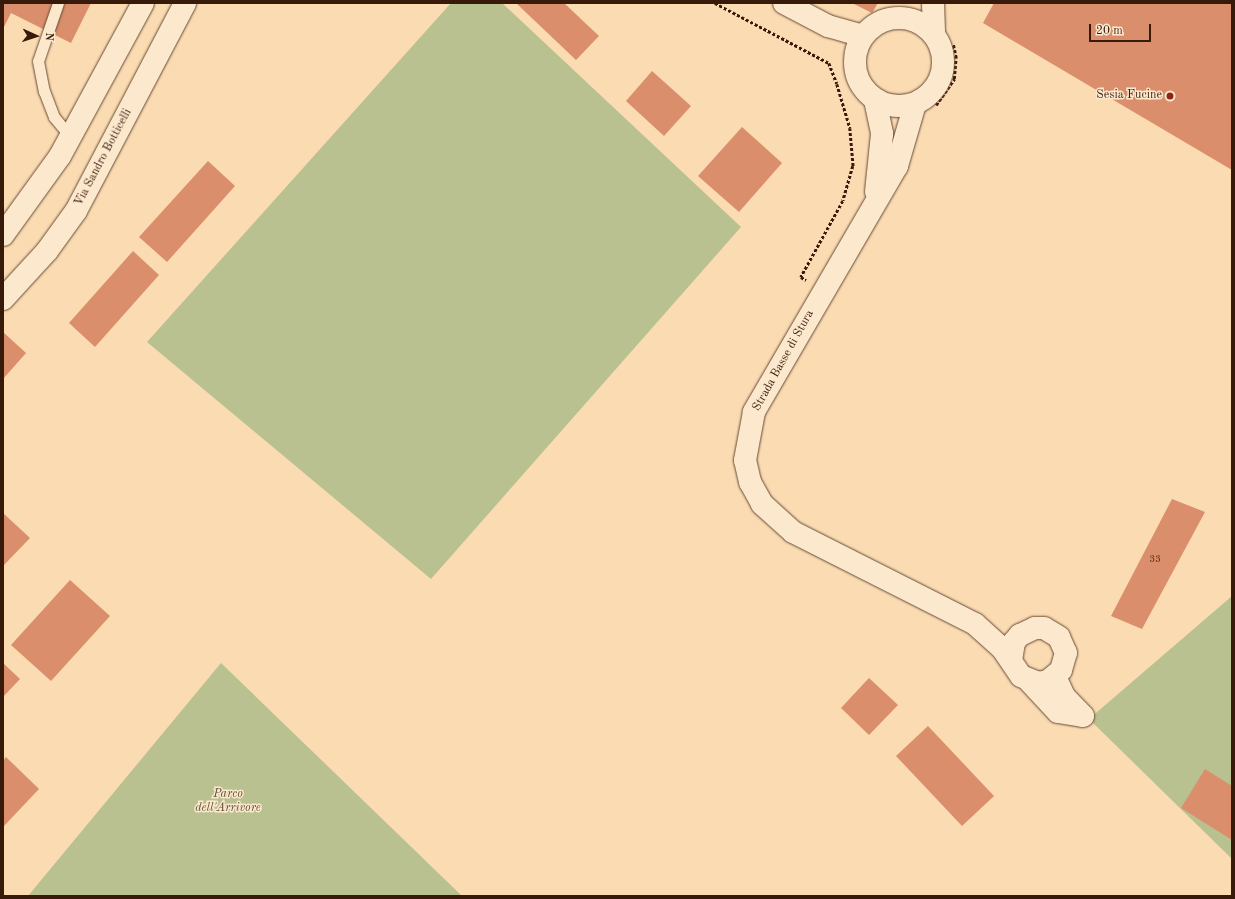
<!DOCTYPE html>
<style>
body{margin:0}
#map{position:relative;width:1235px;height:899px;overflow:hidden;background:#fadbb2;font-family:"Old Standard TT",serif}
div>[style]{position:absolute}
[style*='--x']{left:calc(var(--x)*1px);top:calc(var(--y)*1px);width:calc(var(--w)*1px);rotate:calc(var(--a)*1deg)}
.green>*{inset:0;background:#b9c190}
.building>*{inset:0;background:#da8e6b}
.path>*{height:2.5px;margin-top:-1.25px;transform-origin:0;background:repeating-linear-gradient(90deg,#381a0b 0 3px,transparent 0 5px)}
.roads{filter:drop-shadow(0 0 1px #684a35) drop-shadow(0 0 1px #684a35)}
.service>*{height:11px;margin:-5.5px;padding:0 5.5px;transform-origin:5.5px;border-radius:5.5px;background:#fce8cd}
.minor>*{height:22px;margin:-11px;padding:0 11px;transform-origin:11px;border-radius:11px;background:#fce8cd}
.minor>.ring{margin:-11px;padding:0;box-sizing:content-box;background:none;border:22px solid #fce8cd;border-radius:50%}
.secondary>*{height:22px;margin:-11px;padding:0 11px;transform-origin:11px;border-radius:11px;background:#fce8cd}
.dots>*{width:11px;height:11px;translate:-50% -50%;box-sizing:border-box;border:2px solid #fce8cd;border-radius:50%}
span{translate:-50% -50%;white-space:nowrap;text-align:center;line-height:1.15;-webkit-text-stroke:3px #fce8cd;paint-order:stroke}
.number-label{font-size:10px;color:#603723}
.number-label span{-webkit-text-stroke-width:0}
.poi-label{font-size:12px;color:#381a0b}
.right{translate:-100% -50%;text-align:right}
.street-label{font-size:12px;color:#381a0b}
.park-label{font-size:12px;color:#5f4c33;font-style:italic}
.frame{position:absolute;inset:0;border:4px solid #381a0b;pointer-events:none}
.north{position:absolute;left:16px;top:16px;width:40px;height:40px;-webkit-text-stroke:3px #fce8cd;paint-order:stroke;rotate:93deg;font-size:11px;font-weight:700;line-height:16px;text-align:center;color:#381a0b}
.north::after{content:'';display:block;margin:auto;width:14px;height:18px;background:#381a0b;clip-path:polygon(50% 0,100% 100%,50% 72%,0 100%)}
.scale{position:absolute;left:1089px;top:24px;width:62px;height:18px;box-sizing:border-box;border:2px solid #381a0b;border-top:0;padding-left:5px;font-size:12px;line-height:14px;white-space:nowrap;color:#381a0b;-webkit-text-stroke:3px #fce8cd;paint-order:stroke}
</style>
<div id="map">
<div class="green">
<i style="clip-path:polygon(451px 3px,502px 3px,741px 227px,431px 579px,147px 342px)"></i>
<i style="clip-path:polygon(1232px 596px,1232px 859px,1089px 719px)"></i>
<i style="clip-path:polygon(221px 663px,462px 896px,28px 896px)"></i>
</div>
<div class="building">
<i style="clip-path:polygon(3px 3px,91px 3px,71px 43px,11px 13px,3px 29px)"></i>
<i style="clip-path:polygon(516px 3px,564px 3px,599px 36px,576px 60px)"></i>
<i style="clip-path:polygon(852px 3px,878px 3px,872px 13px)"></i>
<i style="clip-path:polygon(994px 3px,1232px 3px,1232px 170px,983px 23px)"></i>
<i style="clip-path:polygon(652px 71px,691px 106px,664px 136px,626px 101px)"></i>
<i style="clip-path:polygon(742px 127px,782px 163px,739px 212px,698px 176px)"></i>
<i style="clip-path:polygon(208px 161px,235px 186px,167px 262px,139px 237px)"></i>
<i style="clip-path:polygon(133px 251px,159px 275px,95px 347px,69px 323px)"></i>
<i style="clip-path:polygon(3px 332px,26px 353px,3px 379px)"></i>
<i style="clip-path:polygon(1172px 499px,1205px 512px,1142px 629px,1111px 616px)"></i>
<i style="clip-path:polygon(3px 513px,30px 538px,3px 566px)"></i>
<i style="clip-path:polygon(70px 580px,110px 616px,51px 681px,11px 645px)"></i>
<i style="clip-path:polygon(3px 663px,20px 679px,3px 697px)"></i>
<i style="clip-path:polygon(869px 678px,898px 705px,869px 735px,841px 708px)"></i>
<i style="clip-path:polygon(928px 726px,994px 796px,962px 826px,896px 756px)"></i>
<i style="clip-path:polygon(6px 757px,39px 789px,3px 827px,3px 761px)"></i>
<i style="clip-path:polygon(1205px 769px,1232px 786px,1232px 840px,1181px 808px)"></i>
</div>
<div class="path">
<i style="--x:715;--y:3;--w:129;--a:27.8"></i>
<i style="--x:829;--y:63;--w:22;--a:69"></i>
<i style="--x:837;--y:84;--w:46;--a:73.5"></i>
<i style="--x:850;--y:128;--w:38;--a:85"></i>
<i style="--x:853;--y:166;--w:36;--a:106"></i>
<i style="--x:843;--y:201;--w:87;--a:118.9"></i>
<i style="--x:801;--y:277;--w:6;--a:31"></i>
<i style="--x:936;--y:105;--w:32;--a:-55"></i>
<i style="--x:954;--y:79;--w:21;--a:-85"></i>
<i style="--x:956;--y:58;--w:14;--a:-102"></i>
</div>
<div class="roads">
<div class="service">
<i style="--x:58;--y:3;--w:61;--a:109"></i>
<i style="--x:38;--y:61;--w:31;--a:79"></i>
<i style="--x:44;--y:91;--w:28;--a:69"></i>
<i style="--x:54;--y:117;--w:26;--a:50"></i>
</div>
<div class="minor">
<i style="--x:784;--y:3;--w:50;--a:27.6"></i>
<i style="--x:828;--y:26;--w:36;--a:16"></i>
<i style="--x:933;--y:3;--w:32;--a:88"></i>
<i class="ring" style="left:855px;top:18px;width:66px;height:66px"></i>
<i style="--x:875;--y:100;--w:35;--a:78"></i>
<i style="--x:882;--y:134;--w:58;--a:95.9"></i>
<i style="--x:915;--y:104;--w:65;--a:106.2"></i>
<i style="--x:897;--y:166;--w:285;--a:120.2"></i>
<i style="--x:754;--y:412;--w:49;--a:100.6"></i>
<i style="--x:745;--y:460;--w:23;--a:77"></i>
<i style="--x:750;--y:482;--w:25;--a:61"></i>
<i style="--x:762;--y:504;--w:42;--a:42.1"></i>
<i style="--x:793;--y:532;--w:204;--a:26.8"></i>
<i style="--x:975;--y:624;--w:36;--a:42"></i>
<i style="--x:1002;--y:648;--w:34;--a:56"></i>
<i style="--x:1021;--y:676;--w:18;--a:22"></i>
<i style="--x:1038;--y:683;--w:10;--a:-11"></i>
<i style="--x:1048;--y:681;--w:17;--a:-40"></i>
<i style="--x:1061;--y:670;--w:18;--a:-74"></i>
<i style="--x:1066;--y:653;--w:17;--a:-114"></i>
<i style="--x:1059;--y:637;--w:17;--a:-149"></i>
<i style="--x:1044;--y:628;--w:9;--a:180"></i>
<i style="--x:1035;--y:628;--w:17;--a:155"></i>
<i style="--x:1020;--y:635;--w:9;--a:131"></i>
<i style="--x:1014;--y:642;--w:18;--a:99"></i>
<i style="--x:1029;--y:681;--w:42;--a:46.9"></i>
<i style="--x:1058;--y:712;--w:25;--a:9"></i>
<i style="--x:1083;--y:716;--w:28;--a:-134"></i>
<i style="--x:1064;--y:696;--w:21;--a:-115"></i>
</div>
<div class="secondary">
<i style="--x:3;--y:235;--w:97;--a:-54.2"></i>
<i style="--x:60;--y:156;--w:174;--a:-61.5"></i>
<i style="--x:3;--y:299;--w:65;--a:-47.5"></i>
<i style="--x:47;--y:251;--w:49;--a:-54.1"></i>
<i style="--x:76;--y:211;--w:235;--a:-62.3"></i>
</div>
</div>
<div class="dots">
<i style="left:1170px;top:96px;background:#8f2418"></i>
</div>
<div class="number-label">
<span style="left:1155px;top:560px">33</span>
</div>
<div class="poi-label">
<span class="right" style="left:1162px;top:96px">Sesia Fucine</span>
</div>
<div class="street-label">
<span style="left:104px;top:158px;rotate:-62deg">Via Sandro Botticelli</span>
<span style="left:784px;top:361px;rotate:-61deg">Strada Basse di Stura</span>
</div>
<div class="park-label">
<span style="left:228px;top:802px">Parco<br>dell'Arrivore</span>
</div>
<div class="frame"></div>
<div class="north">N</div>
<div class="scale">20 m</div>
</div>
